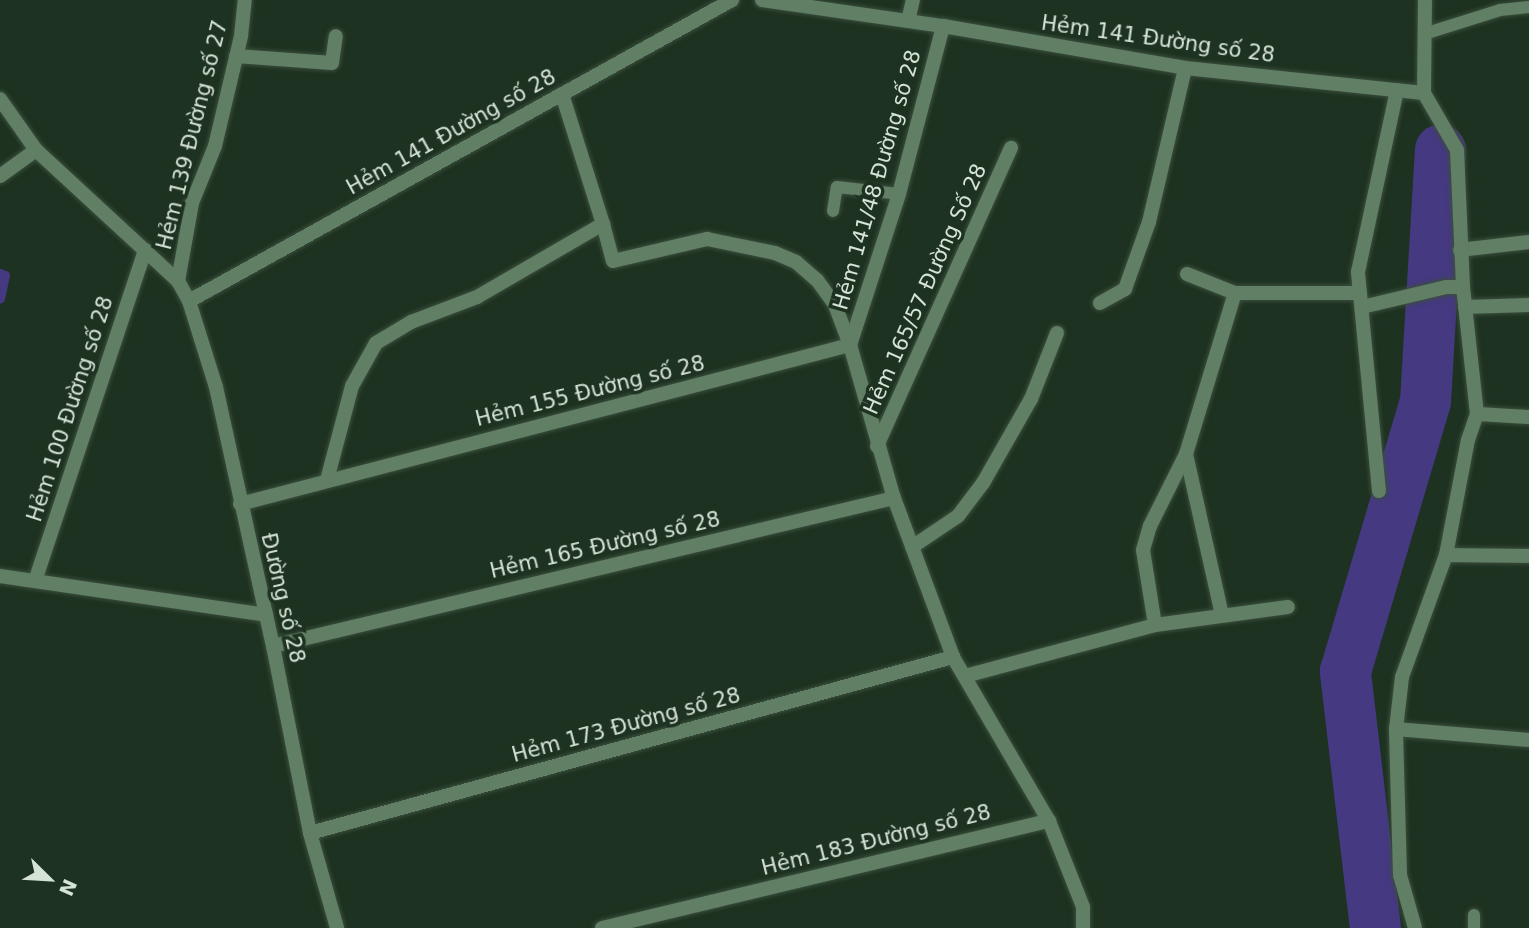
<!DOCTYPE html>
<meta charset="utf-8">
<style>
body{margin:0}
#map{position:relative;width:1529px;height:928px;overflow:hidden;background:#1d3220;font-family:"DejaVu Sans",sans-serif}
div>[style]{position:absolute}
[style*='--x']{left:calc(var(--x)*1px);top:calc(var(--y)*1px);width:calc(var(--w)*1px);rotate:calc(var(--a)*1deg)}
.stream>*{height:9px;margin:-4.5px;padding:0 4.5px;transform-origin:4.5px;border-radius:4.5px;background:#453982}
.river>*{height:51px;margin:-25.5px;padding:0 25.5px;transform-origin:25.5px;border-radius:25.5px;background:#453982}
.roads{filter:drop-shadow(0 0 2px #3b4e3d) drop-shadow(0 0 2px #3b4e3d)}
.lane>*{height:12px;margin:-6px;padding:0 6px;transform-origin:6px;border-radius:6px;background:#607f64}
.street>*{height:14px;margin:-7px;padding:0 7px;transform-origin:7px;border-radius:7px;background:#607f64}
span{translate:-50% -50%;white-space:nowrap;text-align:center;line-height:1.15;-webkit-text-stroke:7px #1d3220;paint-order:stroke}
.street-label{font-size:21px;color:#d6e3d7}
.north{position:absolute;left:14px;top:844px;width:70px;height:70px;-webkit-text-stroke:5px #1d3220;paint-order:stroke;rotate:114deg;font-size:19px;font-weight:700;line-height:28px;text-align:center;color:#d6e3d7}
.north::after{content:'';display:block;margin:auto;width:24px;height:32px;background:#d6e3d7;clip-path:polygon(50% 0,100% 100%,50% 72%,0 100%)}
</style>
<div id="map">
<div class="stream">
<i style="--x:0;--y:273;--w:5;--a:22"></i>
<i style="--x:5;--y:275;--w:24;--a:102"></i>
</div>
<div class="river">
<i style="--x:1375;--y:928;--w:259;--a:-96.7"></i>
<i style="--x:1345;--y:671;--w:282;--a:-73.5"></i>
<i style="--x:1425;--y:401;--w:252;--a:-86.6"></i>
</div>
<div class="roads">
<div class="lane">
<i style="--x:1424;--y:34;--w:80;--a:-17.5"></i>
<i style="--x:1500;--y:10;--w:29;--a:-6"></i>
<i style="--x:833;--y:211;--w:24;--a:-81"></i>
<i style="--x:837;--y:187;--w:62;--a:6.4"></i>
<i style="--x:1474;--y:928;--w:13;--a:-90"></i>
</div>
<div class="street">
<i style="--x:762;--y:0;--w:183;--a:8.2"></i>
<i style="--x:943;--y:26;--w:246;--a:9.8"></i>
<i style="--x:1185;--y:68;--w:240;--a:6"></i>
<i style="--x:908;--y:21;--w:22;--a:-77"></i>
<i style="--x:236;--y:56;--w:96;--a:4.2"></i>
<i style="--x:332;--y:63;--w:27;--a:-82"></i>
<i style="--x:562;--y:94;--w:136;--a:72.5"></i>
<i style="--x:0;--y:99;--w:62;--a:54.8"></i>
<i style="--x:36;--y:150;--w:193;--a:42.7"></i>
<i style="--x:178;--y:281;--w:23;--a:61"></i>
<i style="--x:189;--y:301;--w:90;--a:72.6"></i>
<i style="--x:216;--y:387;--w:265;--a:77.6"></i>
<i style="--x:273;--y:646;--w:191;--a:78.8"></i>
<i style="--x:310;--y:833;--w:99;--a:74.1"></i>
<i style="--x:0;--y:176;--w:44;--a:-35.8"></i>
<i style="--x:1460;--y:250;--w:69;--a:-6.6"></i>
<i style="--x:1187;--y:274;--w:52;--a:21.6"></i>
<i style="--x:1235;--y:293;--w:125;--a:0"></i>
<i style="--x:178;--y:281;--w:79;--a:-79.8"></i>
<i style="--x:192;--y:203;--w:61;--a:-68"></i>
<i style="--x:215;--y:146;--w:113;--a:-76.7"></i>
<i style="--x:241;--y:36;--w:36;--a:-84"></i>
<i style="--x:189;--y:301;--w:621;--a:-29"></i>
<i style="--x:1100;--y:303;--w:29;--a:-29"></i>
<i style="--x:1125;--y:289;--w:71;--a:-70.3"></i>
<i style="--x:1149;--y:222;--w:158;--a:-76.8"></i>
<i style="--x:1362;--y:307;--w:86;--a:-13.4"></i>
<i style="--x:1446;--y:287;--w:17;--a:0"></i>
<i style="--x:1465;--y:307;--w:64;--a:-1.8"></i>
<i style="--x:850;--y:345;--w:159;--a:-72"></i>
<i style="--x:899;--y:194;--w:174;--a:-75.3"></i>
<i style="--x:1477;--y:414;--w:52;--a:3.3"></i>
<i style="--x:877;--y:446;--w:327;--a:-65.8"></i>
<i style="--x:327;--y:480;--w:97;--a:-75.1"></i>
<i style="--x:352;--y:386;--w:49;--a:-60.8"></i>
<i style="--x:376;--y:343;--w:41;--a:-31"></i>
<i style="--x:411;--y:322;--w:71;--a:-20.7"></i>
<i style="--x:477;--y:297;--w:146;--a:-30.1"></i>
<i style="--x:603;--y:224;--w:38;--a:75"></i>
<i style="--x:613;--y:261;--w:97;--a:-13.2"></i>
<i style="--x:707;--y:239;--w:69;--a:11.6"></i>
<i style="--x:775;--y:253;--w:23;--a:23"></i>
<i style="--x:796;--y:262;--w:28;--a:41"></i>
<i style="--x:817;--y:280;--w:31;--a:54"></i>
<i style="--x:835;--y:305;--w:43;--a:69.4"></i>
<i style="--x:1379;--y:491;--w:220;--a:-95.5"></i>
<i style="--x:1358;--y:272;--w:186;--a:-77.9"></i>
<i style="--x:894;--y:498;--w:170;--a:69.6"></i>
<i style="--x:953;--y:657;--w:190;--a:59.7"></i>
<i style="--x:240;--y:504;--w:630;--a:-14.61"></i>
<i style="--x:850;--y:345;--w:159;--a:74"></i>
<i style="--x:894;--y:498;--w:638;--a:166.6"></i>
<i style="--x:912;--y:547;--w:55;--a:-34"></i>
<i style="--x:958;--y:516;--w:41;--a:-52.9"></i>
<i style="--x:983;--y:483;--w:97;--a:-60.3"></i>
<i style="--x:1031;--y:399;--w:71;--a:-68.5"></i>
<i style="--x:1446;--y:555;--w:83;--a:0.7"></i>
<i style="--x:0;--y:576;--w:269;--a:8.3"></i>
<i style="--x:35;--y:581;--w:349;--a:-71.6"></i>
<i style="--x:1222;--y:615;--w:165;--a:-102.6"></i>
<i style="--x:1186;--y:454;--w:168;--a:-73.1"></i>
<i style="--x:1155;--y:625;--w:76;--a:-99.1"></i>
<i style="--x:1143;--y:550;--w:25;--a:-74"></i>
<i style="--x:1150;--y:526;--w:80;--a:-63.4"></i>
<i style="--x:965;--y:676;--w:197;--a:-15"></i>
<i style="--x:1155;--y:625;--w:134;--a:-7.7"></i>
<i style="--x:1396;--y:729;--w:133;--a:4.7"></i>
<i style="--x:310;--y:833;--w:667;--a:-15.31"></i>
<i style="--x:602;--y:928;--w:460;--a:-13.5"></i>
<i style="--x:1049;--y:821;--w:92;--a:68.4"></i>
<i style="--x:1083;--y:907;--w:21;--a:90"></i>
<i style="--x:1415;--y:928;--w:55;--a:-105.8"></i>
<i style="--x:1400;--y:875;--w:146;--a:-91.6"></i>
<i style="--x:1396;--y:729;--w:52;--a:-83.4"></i>
<i style="--x:1402;--y:677;--w:130;--a:-70.2"></i>
<i style="--x:1446;--y:555;--w:117;--a:-79.2"></i>
<i style="--x:1468;--y:440;--w:28;--a:-71"></i>
<i style="--x:1477;--y:414;--w:128;--a:-96.3"></i>
<i style="--x:1463;--y:287;--w:137;--a:-92.5"></i>
<i style="--x:1457;--y:150;--w:66;--a:-120.1"></i>
<i style="--x:1424;--y:93;--w:93;--a:-89.4"></i>
</div>
</div>
<div class="street-label">
<span style="left:1158px;top:39px;rotate:8deg">Hẻm 141 Đường số 28</span>
<span style="left:451px;top:132px;rotate:-29deg">Hẻm 141 Đường số 28</span>
<span style="left:192px;top:135px;rotate:-76deg">Hẻm 139 Đường số 27</span>
<span style="left:877px;top:180px;rotate:-74deg">Hẻm 141/48 Đường số 28</span>
<span style="left:925px;top:289px;rotate:-66deg">Hẻm 165/57 Đường Số 28</span>
<span style="left:590px;top:391px;rotate:-14deg">Hẻm 155 Đường số 28</span>
<span style="left:70px;top:409px;rotate:-72deg">Hẻm 100 Đường số 28</span>
<span style="left:605px;top:545px;rotate:-13deg">Hẻm 165 Đường số 28</span>
<span style="left:283px;top:598px;rotate:77deg">Đường số 28</span>
<span style="left:626px;top:725px;rotate:-15deg">Hẻm 173 Đường số 28</span>
<span style="left:876px;top:840px;rotate:-14deg">Hẻm 183 Đường số 28</span>
</div>
<div class="north">N</div>
</div>
